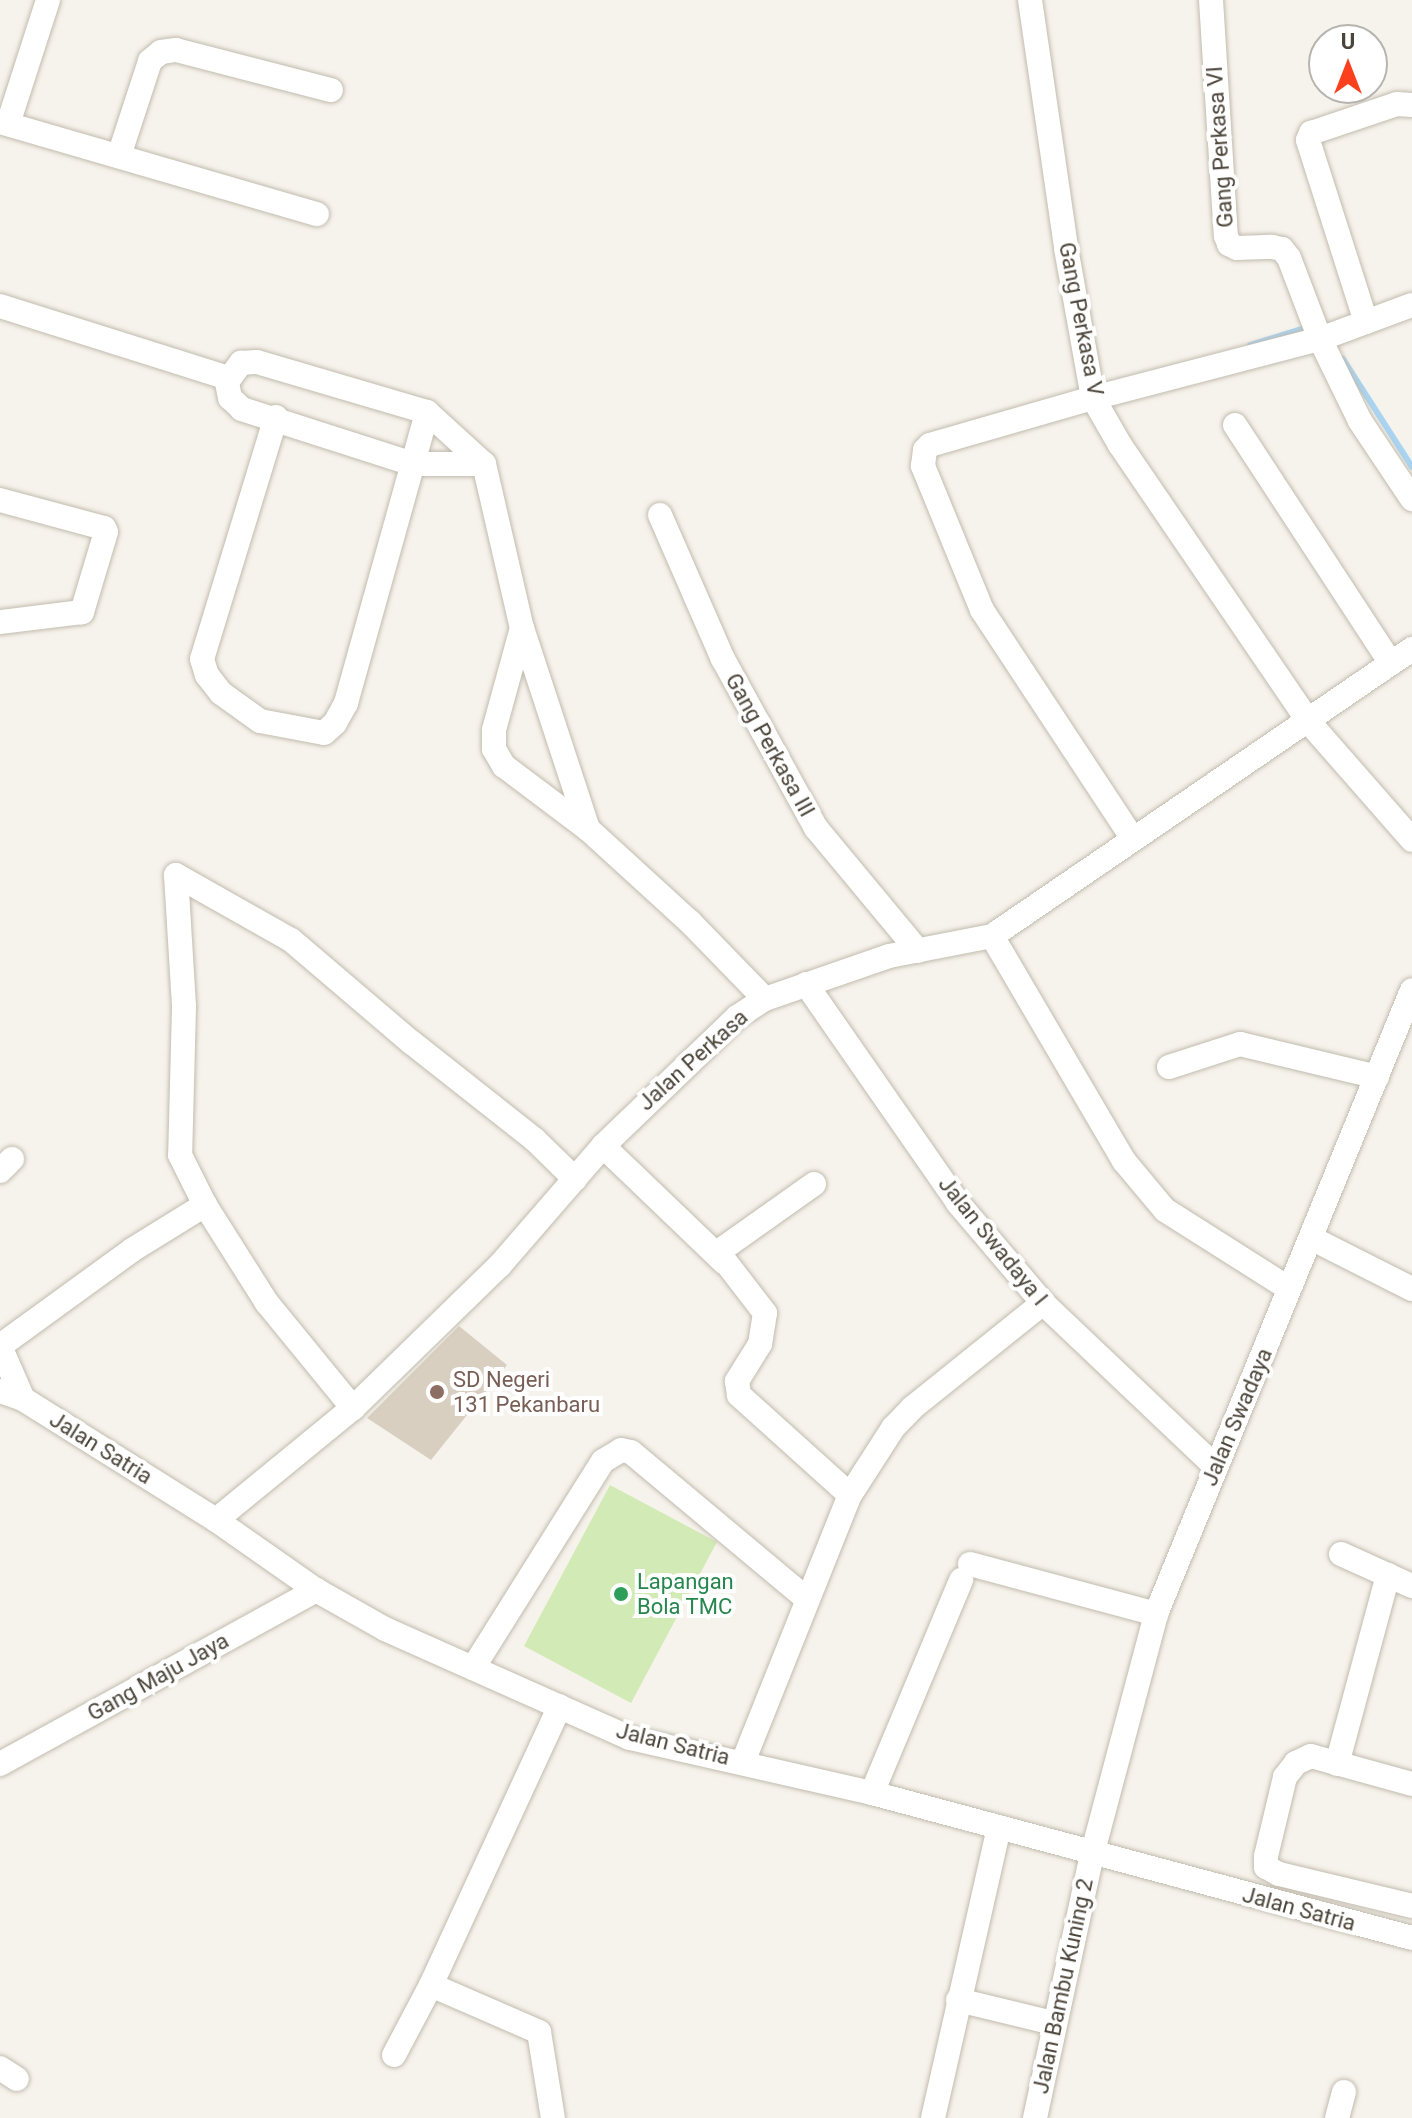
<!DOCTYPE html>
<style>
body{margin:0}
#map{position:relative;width:1412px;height:2118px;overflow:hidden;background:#f6f3ec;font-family:Roboto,sans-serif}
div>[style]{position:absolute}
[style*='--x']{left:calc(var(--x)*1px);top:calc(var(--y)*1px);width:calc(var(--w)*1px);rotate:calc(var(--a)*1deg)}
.green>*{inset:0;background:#d2eab5}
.stream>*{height:6px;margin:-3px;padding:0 3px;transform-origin:3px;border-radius:3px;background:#a9d4f2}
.building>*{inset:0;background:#d8cfc1}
.roads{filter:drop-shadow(0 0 2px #c2bbae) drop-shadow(0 0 2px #c2bbae)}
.minor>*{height:24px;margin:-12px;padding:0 12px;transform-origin:12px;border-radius:12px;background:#fff}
.dots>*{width:22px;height:22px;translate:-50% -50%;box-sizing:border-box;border:4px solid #fff;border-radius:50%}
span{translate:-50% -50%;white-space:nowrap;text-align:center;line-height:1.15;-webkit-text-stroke:8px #fff;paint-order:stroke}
.street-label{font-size:22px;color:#4b4439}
.education-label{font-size:22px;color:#785e54}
.left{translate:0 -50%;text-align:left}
.leisure-label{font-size:22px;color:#27864d}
.north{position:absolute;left:1308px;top:24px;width:80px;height:80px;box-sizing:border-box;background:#fff;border:2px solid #b7b4b0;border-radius:50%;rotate:0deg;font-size:22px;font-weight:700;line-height:32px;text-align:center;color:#4b4439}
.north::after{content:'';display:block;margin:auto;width:28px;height:36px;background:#fc3f1d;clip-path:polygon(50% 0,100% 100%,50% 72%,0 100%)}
</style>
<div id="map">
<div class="green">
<i style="clip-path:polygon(610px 1485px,717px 1542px,631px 1703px,524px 1646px)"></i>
</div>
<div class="stream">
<i style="--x:1250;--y:345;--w:61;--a:-17.2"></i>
<i style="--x:1343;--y:359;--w:128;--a:57.4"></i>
</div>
<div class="building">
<i style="clip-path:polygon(459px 1326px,507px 1365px,431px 1460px,367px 1418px)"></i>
</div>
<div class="roads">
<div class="minor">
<i style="--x:1030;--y:0;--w:251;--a:81.7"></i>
<i style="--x:1066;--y:248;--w:152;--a:79.8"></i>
<i style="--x:1093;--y:398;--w:54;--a:60.1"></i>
<i style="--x:1120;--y:445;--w:334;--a:55.7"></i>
<i style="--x:1308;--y:721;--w:158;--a:48.8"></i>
<i style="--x:1211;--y:0;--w:236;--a:86.4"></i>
<i style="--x:1226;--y:236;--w:9;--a:69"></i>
<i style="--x:1229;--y:244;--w:9;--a:27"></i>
<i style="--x:1237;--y:248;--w:35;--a:-2"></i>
<i style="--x:1272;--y:247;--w:10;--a:11"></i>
<i style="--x:1282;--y:249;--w:11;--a:52"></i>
<i style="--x:1289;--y:258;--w:87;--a:69.1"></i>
<i style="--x:1320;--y:339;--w:91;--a:64"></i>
<i style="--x:1360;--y:421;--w:94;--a:56.3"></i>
<i style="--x:0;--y:122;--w:330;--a:16.2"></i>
<i style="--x:8;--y:124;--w:130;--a:-72.1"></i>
<i style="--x:119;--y:156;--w:100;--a:-71.9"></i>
<i style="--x:150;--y:61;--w:14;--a:-39"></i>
<i style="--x:161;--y:52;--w:15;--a:-8"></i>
<i style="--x:176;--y:50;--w:160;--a:14.5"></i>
<i style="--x:0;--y:306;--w:239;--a:17.5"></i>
<i style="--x:1366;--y:322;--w:191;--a:-107.7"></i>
<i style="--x:1308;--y:140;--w:8;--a:-67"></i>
<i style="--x:1311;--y:133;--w:91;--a:-18.6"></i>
<i style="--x:1397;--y:104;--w:15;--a:4"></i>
<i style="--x:276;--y:417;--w:253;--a:107"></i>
<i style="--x:202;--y:659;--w:17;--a:73"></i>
<i style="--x:207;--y:675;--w:23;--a:52"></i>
<i style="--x:221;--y:693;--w:48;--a:35.7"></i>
<i style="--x:260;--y:721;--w:65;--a:10.6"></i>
<i style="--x:324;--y:733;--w:15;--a:-42"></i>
<i style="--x:335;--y:723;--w:23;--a:-61"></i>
<i style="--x:346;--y:703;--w:302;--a:-74.4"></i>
<i style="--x:1235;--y:425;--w:285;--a:56.8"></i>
<i style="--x:484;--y:464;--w:71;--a:180"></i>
<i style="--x:413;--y:464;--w:180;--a:-162.2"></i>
<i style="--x:242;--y:409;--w:16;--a:-137"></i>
<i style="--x:230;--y:398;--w:16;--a:-101"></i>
<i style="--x:227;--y:382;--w:24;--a:-54"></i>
<i style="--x:241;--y:363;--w:16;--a:-4"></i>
<i style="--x:257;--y:362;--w:177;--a:16.4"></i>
<i style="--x:427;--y:412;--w:77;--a:42.4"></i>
<i style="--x:484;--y:464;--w:168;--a:77"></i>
<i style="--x:522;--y:628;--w:212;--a:71.8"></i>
<i style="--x:0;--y:500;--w:108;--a:15.1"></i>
<i style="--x:104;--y:528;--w:4;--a:63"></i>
<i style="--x:106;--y:532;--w:84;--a:106.7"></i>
<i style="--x:82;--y:612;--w:83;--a:173"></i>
<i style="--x:660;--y:515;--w:157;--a:66.4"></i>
<i style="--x:723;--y:659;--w:193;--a:61.2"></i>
<i style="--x:816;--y:828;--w:160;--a:50.3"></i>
<i style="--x:522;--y:628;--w:106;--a:105.4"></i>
<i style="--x:494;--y:730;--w:19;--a:90"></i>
<i style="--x:494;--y:749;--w:20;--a:60"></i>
<i style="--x:504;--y:766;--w:105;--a:36.9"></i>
<i style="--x:588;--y:829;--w:138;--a:42.4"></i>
<i style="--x:690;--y:922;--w:107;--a:45.8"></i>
<i style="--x:1133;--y:839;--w:274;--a:-123.4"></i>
<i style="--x:982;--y:610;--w:156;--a:-112.3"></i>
<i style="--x:923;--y:466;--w:16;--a:-83"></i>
<i style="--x:925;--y:450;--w:7;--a:-45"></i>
<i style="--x:930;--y:445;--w:170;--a:-16.1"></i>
<i style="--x:1093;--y:398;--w:235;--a:-14.6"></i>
<i style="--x:1320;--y:339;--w:98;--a:-20.3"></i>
<i style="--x:176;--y:875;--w:132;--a:86.5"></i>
<i style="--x:184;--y:1007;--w:148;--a:91.5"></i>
<i style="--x:180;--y:1155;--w:56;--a:63.4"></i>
<i style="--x:205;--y:1205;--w:116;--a:57.7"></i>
<i style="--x:267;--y:1303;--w:136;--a:50.7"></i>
<i style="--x:176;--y:875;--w:132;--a:29.5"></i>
<i style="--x:291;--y:940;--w:157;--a:40.4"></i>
<i style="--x:411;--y:1042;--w:158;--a:38.3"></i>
<i style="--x:535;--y:1140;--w:56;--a:44.3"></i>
<i style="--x:992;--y:936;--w:261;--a:59.6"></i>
<i style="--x:1124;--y:1161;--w:64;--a:50.1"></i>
<i style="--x:1165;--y:1210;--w:146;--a:32.4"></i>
<i style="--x:806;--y:984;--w:267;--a:55.2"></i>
<i style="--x:958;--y:1203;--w:131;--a:49.6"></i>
<i style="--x:1043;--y:1303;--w:238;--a:43.5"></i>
<i style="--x:1169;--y:1067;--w:75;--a:-17.9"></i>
<i style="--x:1240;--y:1044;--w:141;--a:13.5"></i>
<i style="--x:603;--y:1146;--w:168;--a:43.8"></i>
<i style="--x:0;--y:1171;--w:17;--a:-45"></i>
<i style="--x:814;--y:1184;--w:118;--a:144.7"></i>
<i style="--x:718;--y:1252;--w:77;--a:52.4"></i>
<i style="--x:765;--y:1313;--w:31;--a:99"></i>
<i style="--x:760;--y:1344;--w:44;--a:121.9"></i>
<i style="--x:737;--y:1381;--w:14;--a:82"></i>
<i style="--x:739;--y:1395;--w:149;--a:42"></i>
<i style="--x:1311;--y:1238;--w:113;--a:26.8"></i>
<i style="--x:0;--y:1391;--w:24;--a:19"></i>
<i style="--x:23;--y:1399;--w:228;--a:32.1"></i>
<i style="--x:216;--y:1520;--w:122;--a:35"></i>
<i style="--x:316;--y:1590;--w:79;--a:29.5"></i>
<i style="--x:385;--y:1629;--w:268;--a:24"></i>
<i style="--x:630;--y:1738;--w:248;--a:12.8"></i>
<i style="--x:872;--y:1793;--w:559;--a:15.03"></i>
<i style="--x:23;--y:1399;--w:58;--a:-113.5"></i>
<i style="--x:0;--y:1346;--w:163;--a:-36"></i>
<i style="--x:132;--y:1250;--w:86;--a:-31.7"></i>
<i style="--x:216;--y:1520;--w:177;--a:-39.3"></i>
<i style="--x:353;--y:1408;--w:205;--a:-44.2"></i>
<i style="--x:500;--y:1265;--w:157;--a:-49.1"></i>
<i style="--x:603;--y:1146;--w:186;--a:-43.9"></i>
<i style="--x:737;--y:1017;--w:33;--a:-33"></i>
<i style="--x:765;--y:999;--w:131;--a:-19.1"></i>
<i style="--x:889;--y:956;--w:105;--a:-11"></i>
<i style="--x:992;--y:936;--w:509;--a:-34.35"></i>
<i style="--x:1341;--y:1554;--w:78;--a:24.3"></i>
<i style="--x:970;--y:1564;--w:193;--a:15"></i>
<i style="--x:473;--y:1668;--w:244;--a:-57.9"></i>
<i style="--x:603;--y:1461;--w:21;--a:-31"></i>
<i style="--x:621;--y:1450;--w:10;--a:11"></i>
<i style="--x:631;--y:1452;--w:229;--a:39.9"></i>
<i style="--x:743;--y:1762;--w:288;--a:-68.2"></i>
<i style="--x:850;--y:1495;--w:80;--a:-57.3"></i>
<i style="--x:893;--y:1428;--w:28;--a:-46"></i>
<i style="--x:912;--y:1408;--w:168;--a:-38.7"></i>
<i style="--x:0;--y:1764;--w:361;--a:-28.8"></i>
<i style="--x:1337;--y:1764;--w:196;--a:-74.9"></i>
<i style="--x:1412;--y:1784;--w:105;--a:-164.5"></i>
<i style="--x:1311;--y:1756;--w:17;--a:155"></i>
<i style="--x:1296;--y:1763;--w:18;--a:128"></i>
<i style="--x:1285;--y:1777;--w:81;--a:103.5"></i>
<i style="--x:1266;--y:1856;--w:11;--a:90"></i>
<i style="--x:1266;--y:1867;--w:15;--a:28"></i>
<i style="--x:1279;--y:1874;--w:137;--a:13.5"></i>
<i style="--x:872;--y:1793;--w:231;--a:-67.3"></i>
<i style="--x:431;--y:1985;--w:118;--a:23.5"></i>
<i style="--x:539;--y:2032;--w:87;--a:80.8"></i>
<i style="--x:958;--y:2000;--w:98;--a:13.6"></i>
<i style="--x:394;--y:2055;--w:79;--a:-62.1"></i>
<i style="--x:431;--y:1985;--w:307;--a:-65.2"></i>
<i style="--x:0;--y:2068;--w:20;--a:33"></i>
<i style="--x:933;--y:2118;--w:297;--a:-77.2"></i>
<i style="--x:1035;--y:2118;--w:269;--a:-77.8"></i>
<i style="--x:1092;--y:1855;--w:249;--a:-75.1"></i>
<i style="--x:1156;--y:1614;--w:674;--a:-67.69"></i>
<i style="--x:1337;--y:2118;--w:27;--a:-75"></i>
</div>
</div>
<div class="dots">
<i style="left:437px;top:1392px;background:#8d6e63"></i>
<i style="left:621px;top:1594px;background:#2e9e5b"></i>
</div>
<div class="street-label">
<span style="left:1220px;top:147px;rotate:-94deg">Gang Perkasa VI</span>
<span style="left:1081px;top:319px;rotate:79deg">Gang Perkasa V</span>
<span style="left:770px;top:745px;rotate:61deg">Gang Perkasa III</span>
<span style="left:693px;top:1060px;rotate:-42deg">Jalan Perkasa</span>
<span style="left:993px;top:1241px;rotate:51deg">Jalan Swadaya I</span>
<span style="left:1237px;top:1417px;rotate:-67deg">Jalan Swadaya</span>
<span style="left:101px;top:1448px;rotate:32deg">Jalan Satria</span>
<span style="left:158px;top:1677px;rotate:-29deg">Gang Maju Jaya</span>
<span style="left:673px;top:1744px;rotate:14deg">Jalan Satria</span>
<span style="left:1299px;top:1909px;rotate:15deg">Jalan Satria</span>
<span style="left:1063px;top:1986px;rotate:-78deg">Jalan Bambu Kuning 2</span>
</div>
<div class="education-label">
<span class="left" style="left:453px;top:1392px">SD Negeri<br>131 Pekanbaru</span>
</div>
<div class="leisure-label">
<span class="left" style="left:637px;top:1594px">Lapangan<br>Bola TMC</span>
</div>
<div class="north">U</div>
</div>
